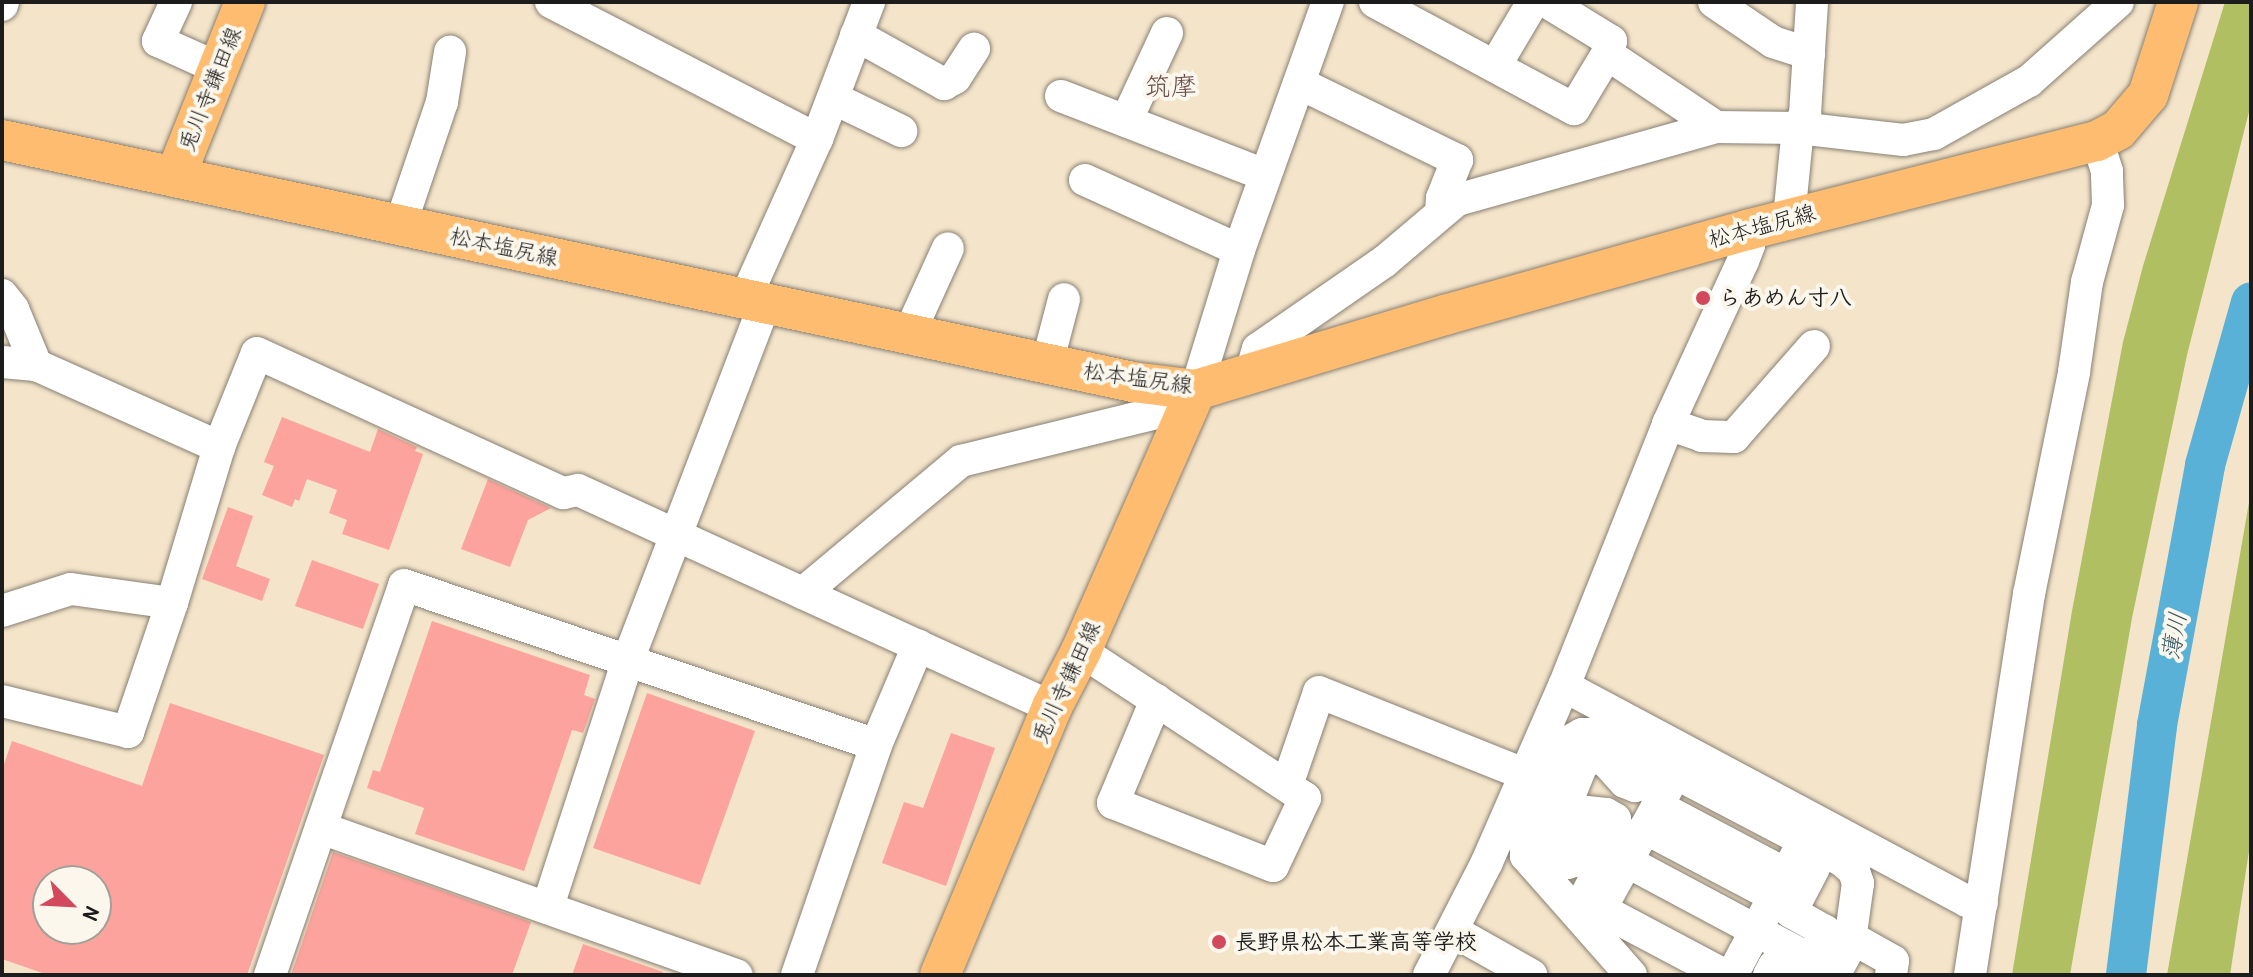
<!DOCTYPE html>
<meta charset="utf-8">
<style>
body{margin:0}
#map{position:relative;width:2253px;height:977px;overflow:hidden;background:#f4e4ca;font-family:"Patrick Hand","Klee One",sans-serif}
div>[style]{position:absolute}
[style*='--x']{left:calc(var(--x)*1px);top:calc(var(--y)*1px);width:calc(var(--w)*1px);rotate:calc(var(--a)*1deg)}
.green>*{inset:0;background:#afbf62}
.river>*{height:40px;margin:-20px;padding:0 20px;transform-origin:20px;border-radius:20px;background:#5ab1d7}
.building>*{inset:0;background:#fca39d}
.roads{filter:drop-shadow(0 0 2px #888073) drop-shadow(0 0 2px #888073)}
.minor>*{height:32px;margin:-16px;padding:0 16px;transform-origin:16px;border-radius:16px;background:#fff}
.major>*{height:40px;margin:-20px;padding:0 20px;transform-origin:20px;border-radius:20px;background:#fdbc70}
.dots>*{width:22px;height:22px;translate:-50% -50%;box-sizing:border-box;border:4px solid #fbf7ec;border-radius:50%}
span{translate:-50% -50%;white-space:nowrap;text-align:center;line-height:1.15;-webkit-text-stroke:8px #fbf7ec;paint-order:stroke}
.street-label{font-size:22px;color:#1c1c1c}
.poi-label{font-size:22px;color:#1c1c1c;font-weight:700}
.left{translate:0 -50%;text-align:left}
.water-label{font-size:24px;color:#355867;font-style:italic}
.quarter-label{font-size:26px;color:#6a4b49}
.frame{position:absolute;inset:0;border:4px solid #1c1c1c;pointer-events:none}
.north{position:absolute;left:32px;top:865px;width:80px;height:80px;box-sizing:border-box;background:#fbf7ec;border:2px solid #a29f99;border-radius:50%;rotate:114deg;font-size:22px;font-weight:700;line-height:32px;text-align:center;color:#1c1c1c}
.north::after{content:'';display:block;margin:auto;width:28px;height:36px;background:#d1495b;clip-path:polygon(50% 0,100% 100%,50% 72%,0 100%)}
</style>
<div id="map">
<div class="green">
<i style="clip-path:polygon(2225px 2px,2251px 2px,2251px 104px,2187px 355px,2132px 618px,2070px 975px,2012px 975px,2072px 611px,2123px 342px,2143px 266px)"></i>
<i style="clip-path:polygon(2251px 491px,2251px 838px,2230px 975px,2167px 975px)"></i>
</div>
<div class="river">
<i style="--x:2126;--y:975;--w:252;--a:-82.9"></i>
<i style="--x:2157;--y:725;--w:264;--a:-79.5"></i>
<i style="--x:2205;--y:465;--w:169;--a:-74.2"></i>
</div>
<div class="building">
<i style="clip-path:polygon(282px 417px,370px 452px,378px 429px,417px 447px,415px 451px,423px 454px,389px 550px,342px 534px,347px 520px,329px 513px,337px 490px,307px 479px,299px 501px,295px 499px,292px 507px,262px 495px,274px 466px,264px 462px)"></i>
<i style="clip-path:polygon(488px 479px,551px 508px,528px 520px,510px 567px,461px 549px)"></i>
<i style="clip-path:polygon(228px 507px,253px 516px,236px 566px,270px 579px,262px 601px,202px 579px)"></i>
<i style="clip-path:polygon(312px 560px,379px 584px,363px 629px,295px 606px)"></i>
<i style="clip-path:polygon(432px 621px,590px 675px,584px 695px,595px 699px,583px 733px,572px 730px,524px 871px,415px 834px,424px 808px,367px 788px,373px 770px,380px 772px)"></i>
<i style="clip-path:polygon(647px 693px,755px 731px,700px 885px,593px 848px)"></i>
<i style="clip-path:polygon(evenodd,170px 703px,324px 755px,247px 975px,48px 975px,2px 959px,2px 770px,12px 741px,142px 786px,170px 703px,48px 881px,96px 881px,96px 929px,48px 929px,48px 881px)"></i>
<i style="clip-path:polygon(951px 733px,995px 748px,946px 886px,882px 863px,904px 802px,923px 808px)"></i>
<i style="clip-path:polygon(333px 852px,531px 922px,512px 975px,291px 975px)"></i>
<i style="clip-path:polygon(583px 944px,663px 972px,663px 975px,572px 975px)"></i>
</div>
<div class="roads">
<div class="minor">
<i style="--x:176;--y:2;--w:43;--a:114.8"></i>
<i style="--x:158;--y:41;--w:66;--a:24.2"></i>
<i style="--x:551;--y:2;--w:299;--a:27.3"></i>
<i style="--x:1375;--y:2;--w:226;--a:28.3"></i>
<i style="--x:1574;--y:109;--w:64;--a:-59"></i>
<i style="--x:1607;--y:54;--w:131;--a:33.8"></i>
<i style="--x:1547;--y:2;--w:75;--a:31.4"></i>
<i style="--x:1611;--y:41;--w:14;--a:107"></i>
<i style="--x:1714;--y:2;--w:71;--a:34.1"></i>
<i style="--x:1773;--y:42;--w:38;--a:18"></i>
<i style="--x:2;--y:5;--w:3;--a:-72"></i>
<i style="--x:856;--y:35;--w:101;--a:29.1"></i>
<i style="--x:944;--y:84;--w:13;--a:-29"></i>
<i style="--x:955;--y:78;--w:35;--a:-57"></i>
<i style="--x:1495;--y:66;--w:74;--a:-59.3"></i>
<i style="--x:1299;--y:83;--w:176;--a:26"></i>
<i style="--x:1457;--y:160;--w:41;--a:111.5"></i>
<i style="--x:1442;--y:198;--w:14;--a:94"></i>
<i style="--x:1061;--y:96;--w:219;--a:21.2"></i>
<i style="--x:833;--y:98;--w:76;--a:25.9"></i>
<i style="--x:1126;--y:121;--w:97;--a:-65"></i>
<i style="--x:1085;--y:180;--w:169;--a:24.4"></i>
<i style="--x:1789;--y:218;--w:90;--a:-84.3"></i>
<i style="--x:1798;--y:128;--w:16;--a:-63"></i>
<i style="--x:1805;--y:114;--w:112;--a:-86.4"></i>
<i style="--x:400;--y:226;--w:131;--a:-71.3"></i>
<i style="--x:442;--y:102;--w:51;--a:-80.9"></i>
<i style="--x:2;--y:295;--w:18;--a:52"></i>
<i style="--x:13;--y:309;--w:61;--a:67.7"></i>
<i style="--x:36;--y:365;--w:201;--a:24.1"></i>
<i style="--x:745;--y:299;--w:175;--a:-65.8"></i>
<i style="--x:817;--y:139;--w:147;--a:-69.2"></i>
<i style="--x:909;--y:334;--w:94;--a:-65.6"></i>
<i style="--x:2;--y:362;--w:34;--a:5"></i>
<i style="--x:1047;--y:364;--w:67;--a:-75.3"></i>
<i style="--x:1251;--y:373;--w:25;--a:-74"></i>
<i style="--x:1258;--y:349;--w:155;--a:-34.7"></i>
<i style="--x:1385;--y:261;--w:94;--a:-40.3"></i>
<i style="--x:1457;--y:200;--w:269;--a:-15.7"></i>
<i style="--x:1716;--y:127;--w:82;--a:0.7"></i>
<i style="--x:1798;--y:128;--w:106;--a:6.5"></i>
<i style="--x:1903;--y:140;--w:32;--a:-11"></i>
<i style="--x:1934;--y:134;--w:109;--a:-29.2"></i>
<i style="--x:2029;--y:81;--w:119;--a:-41.6"></i>
<i style="--x:1196;--y:390;--w:146;--a:-72.9"></i>
<i style="--x:1239;--y:250;--w:263;--a:-70.3"></i>
<i style="--x:1668;--y:424;--w:36;--a:19"></i>
<i style="--x:1702;--y:436;--w:32;--a:2"></i>
<i style="--x:1734;--y:437;--w:121;--a:-48.7"></i>
<i style="--x:803;--y:593;--w:206;--a:-39.9"></i>
<i style="--x:961;--y:461;--w:235;--a:-13.8"></i>
<i style="--x:2;--y:611;--w:72;--a:-17.7"></i>
<i style="--x:71;--y:589;--w:102;--a:7.9"></i>
<i style="--x:1081;--y:651;--w:268;--a:33.3"></i>
<i style="--x:1305;--y:798;--w:75;--a:115.2"></i>
<i style="--x:1273;--y:866;--w:172;--a:-158.5"></i>
<i style="--x:1113;--y:803;--w:112;--a:-67.3"></i>
<i style="--x:1564;--y:686;--w:457;--a:28.1"></i>
<i style="--x:1967;--y:901;--w:15;--a:8"></i>
<i style="--x:2;--y:701;--w:130;--a:13.8"></i>
<i style="--x:128;--y:732;--w:136;--a:-71.2"></i>
<i style="--x:172;--y:603;--w:163;--a:-73.2"></i>
<i style="--x:219;--y:447;--w:101;--a:-68"></i>
<i style="--x:257;--y:353;--w:337;--a:24.6"></i>
<i style="--x:563;--y:493;--w:15;--a:-11"></i>
<i style="--x:578;--y:490;--w:108;--a:24.7"></i>
<i style="--x:676;--y:535;--w:248;--a:-69"></i>
<i style="--x:1287;--y:785;--w:98;--a:-71"></i>
<i style="--x:1319;--y:692;--w:221;--a:21.8"></i>
<i style="--x:1657;--y:806;--w:146;--a:27.8"></i>
<i style="--x:1536;--y:813;--w:340;--a:28.1"></i>
<i style="--x:1562;--y:826;--w:20;--a:117"></i>
<i style="--x:1553;--y:844;--w:10;--a:79"></i>
<i style="--x:1555;--y:854;--w:15;--a:37"></i>
<i style="--x:1567;--y:863;--w:16;--a:-15"></i>
<i style="--x:1582;--y:859;--w:16;--a:40"></i>
<i style="--x:1594;--y:869;--w:11;--a:90"></i>
<i style="--x:1594;--y:880;--w:35;--a:117"></i>
<i style="--x:321;--y:828;--w:441;--a:19.5"></i>
<i style="--x:1645;--y:828;--w:146;--a:27.8"></i>
<i style="--x:1608;--y:851;--w:19;--a:-62"></i>
<i style="--x:1617;--y:834;--w:15;--a:-98"></i>
<i style="--x:1615;--y:819;--w:10;--a:-151"></i>
<i style="--x:1606;--y:814;--w:29;--a:-174"></i>
<i style="--x:1577;--y:811;--w:15;--a:-127"></i>
<i style="--x:1568;--y:799;--w:37;--a:-68"></i>
<i style="--x:1582;--y:765;--w:11;--a:-41"></i>
<i style="--x:1590;--y:758;--w:14;--a:4"></i>
<i style="--x:1604;--y:759;--w:31;--a:48"></i>
<i style="--x:1625;--y:782;--w:11;--a:22"></i>
<i style="--x:1635;--y:786;--w:15;--a:-23"></i>
<i style="--x:1649;--y:780;--w:18;--a:-68"></i>
<i style="--x:548;--y:906;--w:259;--a:-72"></i>
<i style="--x:628;--y:660;--w:134;--a:-69"></i>
<i style="--x:676;--y:535;--w:413;--a:24.6"></i>
<i style="--x:1600;--y:909;--w:140;--a:28"></i>
<i style="--x:1590;--y:928;--w:176;--a:-61.1"></i>
<i style="--x:1453;--y:931;--w:90;--a:29.4"></i>
<i style="--x:1850;--y:937;--w:49;--a:29.2"></i>
<i style="--x:1893;--y:961;--w:14;--a:98"></i>
<i style="--x:1812;--y:960;--w:32;--a:-66"></i>
<i style="--x:1825;--y:931;--w:39;--a:-151"></i>
<i style="--x:1791;--y:912;--w:50;--a:-62.4"></i>
<i style="--x:270;--y:975;--w:412;--a:-71"></i>
<i style="--x:404;--y:585;--w:498;--a:18.7"></i>
<i style="--x:797;--y:975;--w:243;--a:-71"></i>
<i style="--x:876;--y:745;--w:108;--a:-67"></i>
<i style="--x:1429;--y:975;--w:127;--a:-62.8"></i>
<i style="--x:1487;--y:862;--w:192;--a:-66.4"></i>
<i style="--x:1564;--y:686;--w:282;--a:-68.3"></i>
<i style="--x:1668;--y:424;--w:179;--a:-65.3"></i>
<i style="--x:1743;--y:261;--w:17;--a:-69"></i>
<i style="--x:1749;--y:245;--w:15;--a:-98"></i>
<i style="--x:1631;--y:975;--w:159;--a:-131.4"></i>
<i style="--x:1526;--y:856;--w:20;--a:-90"></i>
<i style="--x:1526;--y:836;--w:101;--a:-66.7"></i>
<i style="--x:1566;--y:743;--w:18;--a:-29"></i>
<i style="--x:1582;--y:734;--w:19;--a:0"></i>
<i style="--x:1601;--y:734;--w:273;--a:27.7"></i>
<i style="--x:1843;--y:861;--w:15;--a:42"></i>
<i style="--x:1854;--y:871;--w:13;--a:72"></i>
<i style="--x:1858;--y:883;--w:66;--a:97.9"></i>
<i style="--x:1849;--y:948;--w:31;--a:119"></i>
<i style="--x:1732;--y:975;--w:152;--a:-61.8"></i>
<i style="--x:1769;--y:975;--w:10;--a:-61"></i>
<i style="--x:1774;--y:966;--w:20;--a:27"></i>
<i style="--x:1970;--y:975;--w:386;--a:-81.2"></i>
<i style="--x:2029;--y:594;--w:227;--a:-78.5"></i>
<i style="--x:2074;--y:372;--w:91;--a:-81.8"></i>
<i style="--x:2087;--y:282;--w:80;--a:-74.7"></i>
<i style="--x:2108;--y:205;--w:34;--a:-92"></i>
<i style="--x:2107;--y:171;--w:32;--a:-108"></i>
</div>
<div class="major">
<i style="--x:2;--y:140;--w:1157;--a:12.08"></i>
<i style="--x:1133;--y:382;--w:64;--a:7.2"></i>
<i style="--x:1196;--y:390;--w:263;--a:-16.8"></i>
<i style="--x:1448;--y:314;--w:311;--a:-15.7"></i>
<i style="--x:1747;--y:230;--w:361;--a:-14.3"></i>
<i style="--x:2097;--y:141;--w:24;--a:-28"></i>
<i style="--x:2118;--y:130;--w:46;--a:-49.4"></i>
<i style="--x:2148;--y:95;--w:98;--a:-72.1"></i>
<i style="--x:175;--y:177;--w:188;--a:-68.2"></i>
<i style="--x:940;--y:975;--w:290;--a:-67.3"></i>
<i style="--x:1052;--y:707;--w:63;--a:-62.6"></i>
<i style="--x:1081;--y:651;--w:285;--a:-66.2"></i>
</div>
</div>
<div class="dots">
<i style="left:1703px;top:298px;background:#d1495b"></i>
<i style="left:1219px;top:942px;background:#d1495b"></i>
</div>
<div class="street-label">
<span style="left:210px;top:89px;rotate:-68deg">兎川寺鎌田線</span>
<span style="left:1762px;top:226px;rotate:-15deg">松本塩尻線</span>
<span style="left:504px;top:247px;rotate:12deg">松本塩尻線</span>
<span style="left:1138px;top:378px;rotate:8deg">松本塩尻線</span>
<span style="left:1066px;top:682px;rotate:-65deg">兎川寺鎌田線</span>
</div>
<div class="poi-label">
<span class="left" style="left:1719px;top:298px">らあめん寸八</span>
<span class="left" style="left:1235px;top:942px">長野県松本工業高等学校</span>
</div>
<div class="water-label">
<span style="left:2174px;top:636px;rotate:-80deg">薄川</span>
</div>
<div class="quarter-label">
<span style="left:1171px;top:86px">筑摩</span>
</div>
<div class="frame"></div>
<div class="north">N</div>
</div>
